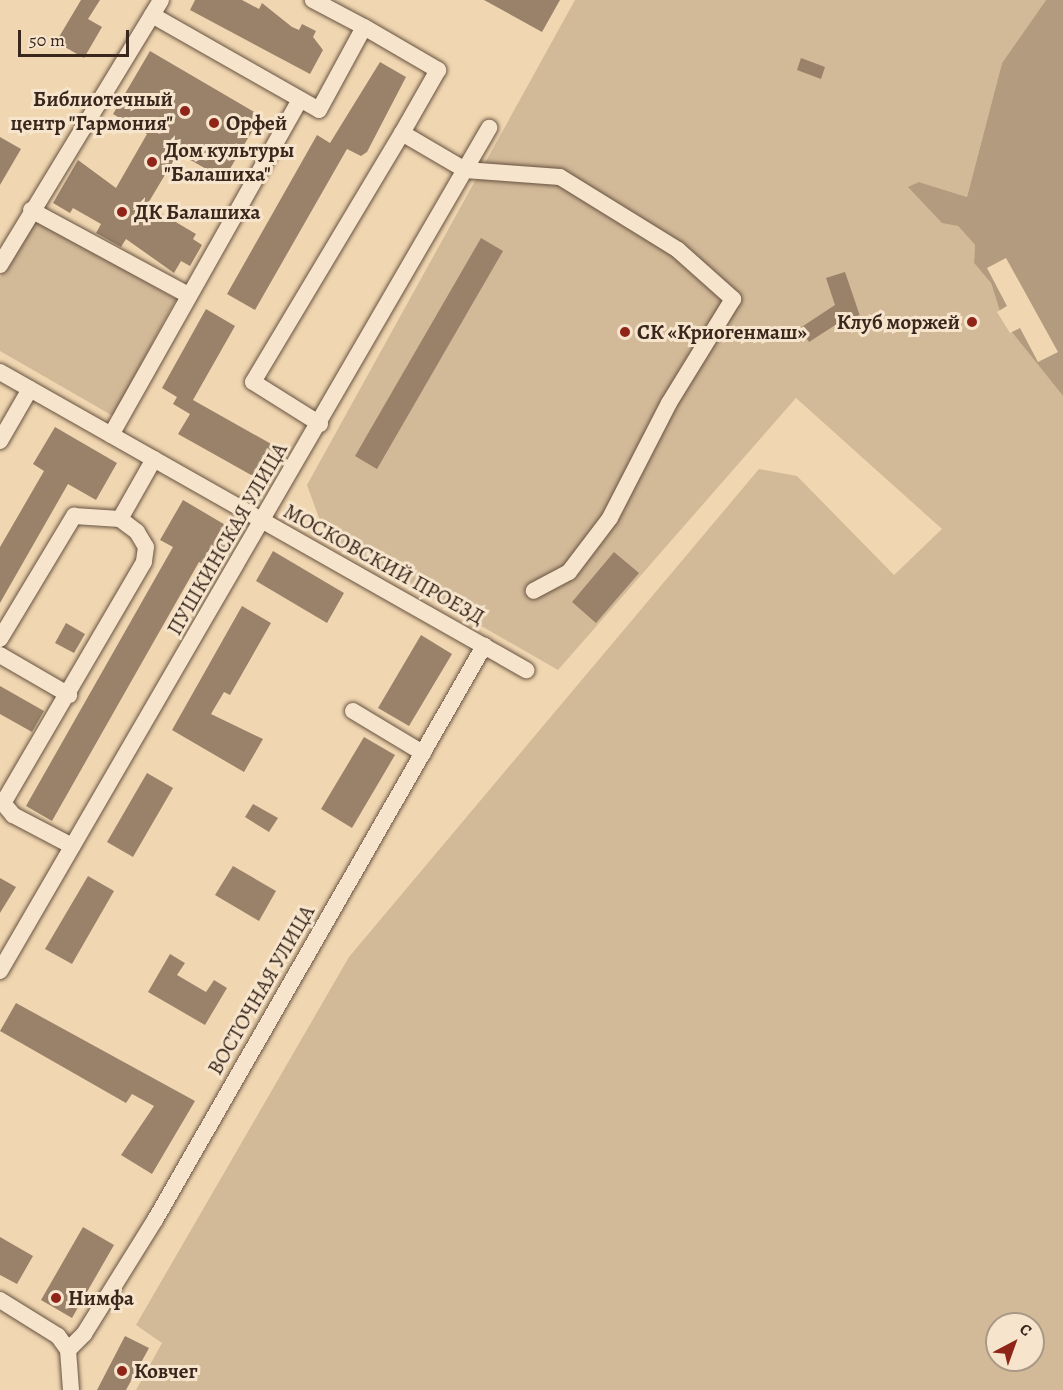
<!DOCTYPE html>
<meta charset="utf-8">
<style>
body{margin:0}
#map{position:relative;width:1063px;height:1390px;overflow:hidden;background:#f1d7b1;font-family:Alegreya,serif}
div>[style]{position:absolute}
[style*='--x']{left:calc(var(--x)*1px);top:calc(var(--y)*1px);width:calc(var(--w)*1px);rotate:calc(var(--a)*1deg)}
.green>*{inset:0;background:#d2b998}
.water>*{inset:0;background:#b29b7e}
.pier>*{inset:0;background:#f1d7b1}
.building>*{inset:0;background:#998269}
.roads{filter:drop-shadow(0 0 2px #675241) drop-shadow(0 0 2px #675241)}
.minor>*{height:16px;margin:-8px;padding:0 8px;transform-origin:8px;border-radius:8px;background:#f6e5cc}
.dots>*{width:16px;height:16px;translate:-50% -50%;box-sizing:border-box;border:3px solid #f6e5cc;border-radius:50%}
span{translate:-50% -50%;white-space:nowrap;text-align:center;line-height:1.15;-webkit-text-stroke:6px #f6e5cc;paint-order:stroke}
.poi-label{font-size:21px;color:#39261c;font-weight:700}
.right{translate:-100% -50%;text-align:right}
.left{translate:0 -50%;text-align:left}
.street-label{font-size:21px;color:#39261c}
.north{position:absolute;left:985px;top:1312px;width:60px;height:60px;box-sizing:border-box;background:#f6e5cc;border:2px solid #aa9986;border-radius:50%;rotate:41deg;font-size:16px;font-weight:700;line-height:24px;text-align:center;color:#39261c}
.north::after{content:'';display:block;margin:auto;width:21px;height:27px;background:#8f2418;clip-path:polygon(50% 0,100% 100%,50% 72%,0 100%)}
.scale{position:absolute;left:18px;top:30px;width:111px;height:27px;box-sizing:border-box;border:3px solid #39261c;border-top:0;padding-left:8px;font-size:18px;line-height:21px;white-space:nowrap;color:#39261c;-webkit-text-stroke:4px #f6e5cc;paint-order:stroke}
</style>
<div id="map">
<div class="green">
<i style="clip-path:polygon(evenodd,575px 0,1046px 0,1002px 63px,967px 197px,919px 182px,975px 245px,974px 263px,991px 283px,1003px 321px,1063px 396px,1063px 1390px,136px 1390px,162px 1343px,136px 1325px,349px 957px,759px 469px,797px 476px,894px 575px,942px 529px,796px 398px,558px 670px,326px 537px,307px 485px,575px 0,997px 1324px,1033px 1324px,1033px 1360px,997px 1360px,997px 1324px)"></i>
<i style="clip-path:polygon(34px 219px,176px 299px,113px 416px,0 351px,0 278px)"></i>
</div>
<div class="water">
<i style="clip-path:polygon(1046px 0,1063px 0,1063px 396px,1003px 321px,991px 283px,974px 263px,975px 245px,958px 226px,942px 223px,908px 187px,919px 182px,967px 197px,1002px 63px)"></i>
</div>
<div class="pier">
<i style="clip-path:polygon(1006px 258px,1058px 352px,1038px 362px,1020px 328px,1010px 333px,997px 312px,1007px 306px,987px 268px)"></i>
</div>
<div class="building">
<i style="clip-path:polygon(81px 0,100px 0,88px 19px,102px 27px,84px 58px,56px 42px)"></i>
<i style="clip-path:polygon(195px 0,242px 0,259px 9px,262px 3px,292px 27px,299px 30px,302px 24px,316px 31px,313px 37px,323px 50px,310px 74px,190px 10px)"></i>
<i style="clip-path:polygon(484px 0,560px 0,542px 32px)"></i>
<i style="clip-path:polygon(150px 51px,261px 116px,224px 179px,178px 153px,147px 205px,196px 234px,193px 239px,202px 245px,190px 266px,181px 261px,174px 273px,126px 239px,121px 247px,96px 233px,101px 224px,73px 208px,70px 213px,53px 203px,78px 160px,116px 188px,147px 134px,113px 114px)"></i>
<i style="clip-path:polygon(801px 58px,825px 67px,821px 79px,797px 70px)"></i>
<i style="clip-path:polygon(380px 62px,406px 77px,367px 152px,361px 156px,347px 149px,255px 310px,227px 294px,317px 135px,330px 143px)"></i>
<i style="clip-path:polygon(0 137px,21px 149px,0 185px)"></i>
<i style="clip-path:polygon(481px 238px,503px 251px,377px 469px,355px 456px)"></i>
<i style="clip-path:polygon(845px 272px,861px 319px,840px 322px,809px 342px,800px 328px,835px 305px,826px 278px)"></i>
<i style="clip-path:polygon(206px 309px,235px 326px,193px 400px,280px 449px,262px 481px,178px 434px,190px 414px,173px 404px,177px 397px,162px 388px)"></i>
<i style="clip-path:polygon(55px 427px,117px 463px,96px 500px,68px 484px,0 603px,0 547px,44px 471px,33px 464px)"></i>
<i style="clip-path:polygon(183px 500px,234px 530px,212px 569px,199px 562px,52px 821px,26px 806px,173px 547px,160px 540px)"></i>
<i style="clip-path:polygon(273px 551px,344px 593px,327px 623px,256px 581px)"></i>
<i style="clip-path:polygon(614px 552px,639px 573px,596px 623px,572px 602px)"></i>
<i style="clip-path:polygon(242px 606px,271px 623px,230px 695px,224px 692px,211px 714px,263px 739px,244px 772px,172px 730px)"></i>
<i style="clip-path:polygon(66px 623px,85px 634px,74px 653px,55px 643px)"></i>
<i style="clip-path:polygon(421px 635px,452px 654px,409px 726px,378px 708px)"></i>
<i style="clip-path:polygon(0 686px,44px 711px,32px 732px,0 714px)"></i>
<i style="clip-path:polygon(364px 737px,395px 755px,352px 828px,321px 809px)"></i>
<i style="clip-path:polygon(147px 773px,173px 788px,133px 857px,107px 842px)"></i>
<i style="clip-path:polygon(253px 804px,278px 818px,269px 832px,245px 817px)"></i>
<i style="clip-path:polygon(233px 866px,276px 891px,259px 921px,215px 895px)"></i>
<i style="clip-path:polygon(88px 876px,114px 891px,72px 964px,45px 949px)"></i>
<i style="clip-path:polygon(0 878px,16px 887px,0 913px)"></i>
<i style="clip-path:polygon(170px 954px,185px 963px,177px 975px,206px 992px,214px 980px,227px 988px,205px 1025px,148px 992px)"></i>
<i style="clip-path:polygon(16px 1003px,195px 1101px,152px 1174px,121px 1155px,154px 1106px,132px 1094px,126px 1103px,0 1031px)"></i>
<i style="clip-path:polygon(83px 1227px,114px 1245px,72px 1318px,41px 1300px)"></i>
<i style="clip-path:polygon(0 1237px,33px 1256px,17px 1284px,0 1275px)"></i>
<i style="clip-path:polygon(125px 1336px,149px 1348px,126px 1390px,97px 1390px)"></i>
</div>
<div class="roads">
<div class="minor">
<i style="--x:152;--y:15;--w:192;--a:29.6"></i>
<i style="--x:319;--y:110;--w:94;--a:-61.5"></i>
<i style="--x:364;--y:27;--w:58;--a:-152.1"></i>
<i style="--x:364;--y:27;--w:86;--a:30.2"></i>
<i style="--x:438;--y:70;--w:73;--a:119.7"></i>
<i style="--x:31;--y:210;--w:179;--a:28.4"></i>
<i style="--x:0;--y:265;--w:310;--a:-58.7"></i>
<i style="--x:0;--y:372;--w:605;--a:29.53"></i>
<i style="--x:320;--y:424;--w:79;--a:-147.9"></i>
<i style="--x:253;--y:382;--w:290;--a:-59.1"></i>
<i style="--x:402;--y:133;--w:73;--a:30.4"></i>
<i style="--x:465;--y:170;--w:95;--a:4.2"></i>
<i style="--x:560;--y:177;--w:139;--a:31.7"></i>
<i style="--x:678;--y:250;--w:74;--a:41.7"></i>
<i style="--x:733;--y:299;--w:122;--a:121.6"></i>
<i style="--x:669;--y:403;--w:129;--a:117.2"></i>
<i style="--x:610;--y:518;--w:68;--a:127.2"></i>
<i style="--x:569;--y:572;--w:40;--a:152"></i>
<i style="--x:111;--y:435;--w:385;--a:-60.6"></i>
<i style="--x:0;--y:441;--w:60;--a:-60"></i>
<i style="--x:120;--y:519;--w:69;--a:-60.5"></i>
<i style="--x:0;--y:639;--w:144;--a:-59"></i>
<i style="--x:74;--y:516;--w:46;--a:3.7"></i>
<i style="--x:120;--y:519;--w:21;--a:37"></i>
<i style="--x:137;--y:532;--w:17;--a:59"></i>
<i style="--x:146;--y:547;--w:15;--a:98"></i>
<i style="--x:144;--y:562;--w:279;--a:120.3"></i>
<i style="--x:3;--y:803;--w:16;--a:50"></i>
<i style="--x:13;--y:815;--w:67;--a:27.7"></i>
<i style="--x:0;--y:655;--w:80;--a:30.1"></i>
<i style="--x:353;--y:711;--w:82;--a:31"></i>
<i style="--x:0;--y:971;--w:975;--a:-59.88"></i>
<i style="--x:0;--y:1300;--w:68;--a:31.8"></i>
<i style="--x:58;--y:1336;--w:17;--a:54"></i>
<i style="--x:68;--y:1350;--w:40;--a:85.7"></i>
<i style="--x:68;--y:1350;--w:23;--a:-45"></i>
<i style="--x:84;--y:1334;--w:134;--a:-58.1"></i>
<i style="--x:155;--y:1220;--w:662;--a:-60.18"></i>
</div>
</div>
<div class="dots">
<i style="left:185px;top:111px;background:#8f2418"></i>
<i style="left:214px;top:123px;background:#8f2418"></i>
<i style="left:152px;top:162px;background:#8f2418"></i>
<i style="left:122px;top:212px;background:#8f2418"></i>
<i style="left:972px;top:322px;background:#8f2418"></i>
<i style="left:625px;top:332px;background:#8f2418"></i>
<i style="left:56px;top:1298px;background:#8f2418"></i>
<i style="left:122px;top:1371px;background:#8f2418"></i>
</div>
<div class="poi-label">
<span class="right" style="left:173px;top:111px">Библиотечный<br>центр "Гармония"</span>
<span class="left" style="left:226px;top:123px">Орфей</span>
<span class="left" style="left:164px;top:162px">Дом культуры<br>"Балашиха"</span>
<span class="left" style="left:134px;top:212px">ДК Балашиха</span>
<span class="right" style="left:960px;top:322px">Клуб моржей</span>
<span class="left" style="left:637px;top:332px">СК «Криогенмаш»</span>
<span class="left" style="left:68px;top:1298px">Нимфа</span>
<span class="left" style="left:134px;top:1371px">Ковчег</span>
</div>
<div class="street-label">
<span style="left:227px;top:539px;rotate:-60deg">ПУШКИНСКАЯ УЛИЦА</span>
<span style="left:384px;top:564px;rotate:29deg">МОСКОВСКИЙ ПРОЕЗД</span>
<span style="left:261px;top:990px;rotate:-60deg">ВОСТОЧНАЯ УЛИЦА</span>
</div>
<div class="north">С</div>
<div class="scale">50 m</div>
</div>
